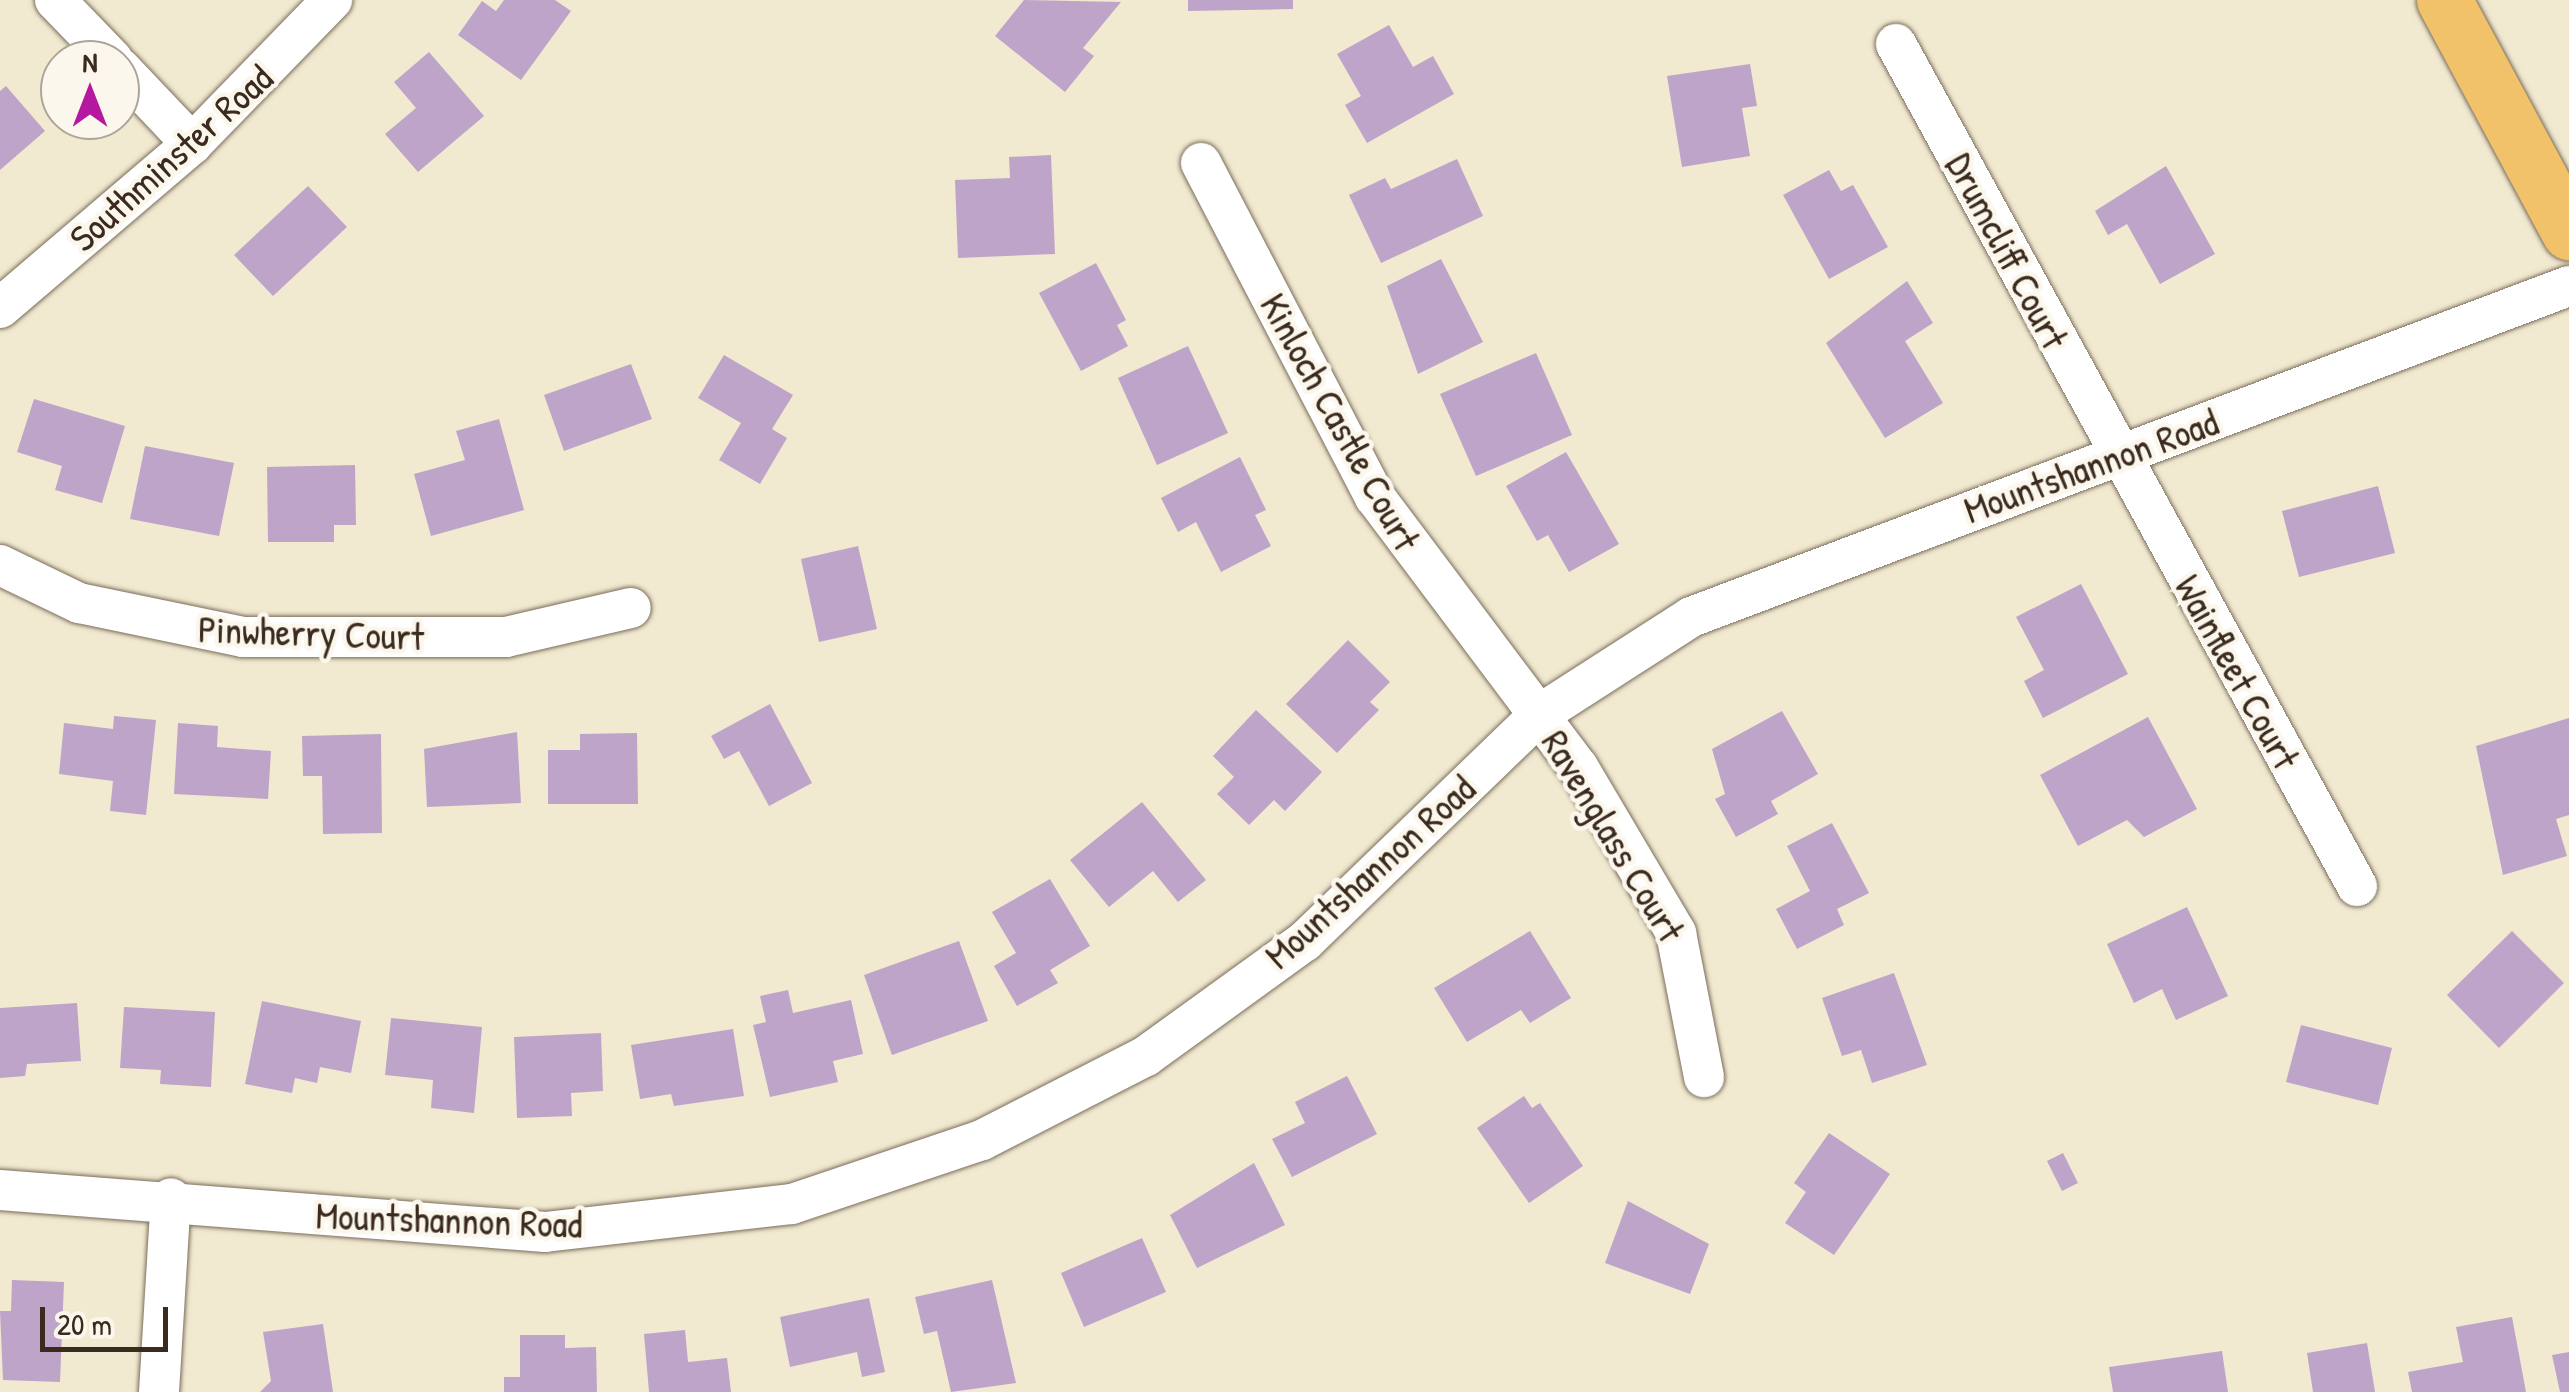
<!DOCTYPE html>
<style>
body{margin:0}
#map{position:relative;width:2569px;height:1392px;overflow:hidden;background:#f1e9d0;font-family:"Patrick Hand",sans-serif}
div>[style]{position:absolute}
[style*='--x']{left:calc(var(--x)*1px);top:calc(var(--y)*1px);width:calc(var(--w)*1px);rotate:calc(var(--a)*1deg)}
.building>*{inset:0;background:#bfa4c9}
.roads{filter:drop-shadow(0 0 2px #7b6d5c) drop-shadow(0 0 2px #7b6d5c)}
.street>*{height:40px;margin:-20px;padding:0 20px;transform-origin:20px;border-radius:20px;background:#fff}
.primary>*{height:55px;margin:-27.5px;padding:0 27.5px;transform-origin:27.5px;border-radius:27.5px;background:#f2c26a}
span{translate:-50% -50%;white-space:nowrap;text-align:center;line-height:1.15;-webkit-text-stroke:9px #fbf7ec;paint-order:stroke}
.street-label{font-size:38px;color:#3b2a1e}
.north{position:absolute;left:40px;top:40px;width:100px;height:100px;box-sizing:border-box;background:#fbf7ec;border:2px solid #aea59a;border-radius:50%;rotate:0deg;font-size:28px;font-weight:700;line-height:40px;text-align:center;color:#3b2a1e}
.north::after{content:'';display:block;margin:auto;width:35px;height:45px;background:#b5179e;clip-path:polygon(50% 0,100% 100%,50% 72%,0 100%)}
.scale{position:absolute;left:40px;top:1307px;width:128px;height:45px;box-sizing:border-box;border:5px solid #3b2a1e;border-top:0;padding-left:12px;font-size:30px;line-height:35px;white-space:nowrap;color:#3b2a1e;-webkit-text-stroke:8px #fbf7ec;paint-order:stroke}
</style>
<div id="map">
<div class="building">
<i style="clip-path:polygon(504px 0,555px 0,571px 11px,521px 80px,458px 35px,482px 1px,496px 11px)"></i>
<i style="clip-path:polygon(1024px 0,1121px 2px,1083px 48px,1094px 56px,1065px 92px,995px 36px)"></i>
<i style="clip-path:polygon(1188px 0,1293px 0,1293px 9px,1188px 11px)"></i>
<i style="clip-path:polygon(1389px 25px,1413px 67px,1433px 56px,1454px 94px,1367px 143px,1345px 105px,1361px 96px,1337px 54px)"></i>
<i style="clip-path:polygon(429px 52px,484px 116px,418px 172px,385px 134px,416px 108px,394px 82px)"></i>
<i style="clip-path:polygon(1750px 64px,1757px 106px,1742px 108px,1750px 156px,1682px 167px,1667px 76px)"></i>
<i style="clip-path:polygon(6px 86px,45px 131px,0 170px,0 91px)"></i>
<i style="clip-path:polygon(1051px 155px,1055px 254px,958px 258px,955px 180px,1010px 178px,1009px 157px)"></i>
<i style="clip-path:polygon(1457px 159px,1483px 216px,1381px 263px,1349px 195px,1385px 178px,1391px 189px)"></i>
<i style="clip-path:polygon(2166px 166px,2215px 254px,2160px 284px,2127px 224px,2108px 235px,2095px 211px)"></i>
<i style="clip-path:polygon(1829px 170px,1841px 191px,1853px 185px,1888px 247px,1829px 279px,1783px 195px)"></i>
<i style="clip-path:polygon(308px 186px,347px 227px,273px 296px,234px 255px)"></i>
<i style="clip-path:polygon(1441px 259px,1483px 342px,1418px 374px,1387px 286px)"></i>
<i style="clip-path:polygon(1096px 263px,1126px 320px,1117px 325px,1128px 346px,1081px 371px,1039px 293px)"></i>
<i style="clip-path:polygon(1907px 281px,1933px 323px,1905px 341px,1943px 403px,1885px 438px,1826px 343px)"></i>
<i style="clip-path:polygon(1188px 346px,1228px 433px,1157px 465px,1118px 378px)"></i>
<i style="clip-path:polygon(1536px 353px,1572px 435px,1476px 476px,1440px 394px)"></i>
<i style="clip-path:polygon(724px 355px,793px 395px,772px 429px,787px 438px,760px 484px,719px 460px,741px 423px,698px 398px)"></i>
<i style="clip-path:polygon(631px 364px,652px 419px,564px 451px,544px 395px)"></i>
<i style="clip-path:polygon(34px 399px,125px 426px,102px 503px,55px 490px,62px 466px,17px 452px)"></i>
<i style="clip-path:polygon(499px 419px,524px 510px,431px 536px,414px 474px,465px 460px,456px 431px)"></i>
<i style="clip-path:polygon(145px 446px,234px 463px,219px 536px,130px 519px)"></i>
<i style="clip-path:polygon(1566px 452px,1619px 544px,1569px 572px,1548px 535px,1537px 541px,1506px 486px)"></i>
<i style="clip-path:polygon(1240px 457px,1266px 510px,1255px 515px,1271px 546px,1221px 572px,1196px 522px,1178px 532px,1161px 498px)"></i>
<i style="clip-path:polygon(355px 465px,356px 525px,334px 525px,334px 542px,268px 542px,267px 467px)"></i>
<i style="clip-path:polygon(2378px 486px,2395px 553px,2299px 577px,2282px 511px)"></i>
<i style="clip-path:polygon(858px 546px,877px 629px,819px 642px,801px 559px)"></i>
<i style="clip-path:polygon(2081px 584px,2128px 674px,2043px 718px,2024px 681px,2044px 670px,2016px 617px)"></i>
<i style="clip-path:polygon(1348px 640px,1390px 682px,1370px 702px,1379px 710px,1337px 753px,1286px 704px)"></i>
<i style="clip-path:polygon(770px 704px,812px 783px,769px 806px,739px 751px,724px 759px,711px 736px)"></i>
<i style="clip-path:polygon(1256px 710px,1322px 772px,1285px 811px,1274px 800px,1249px 825px,1217px 794px,1234px 777px,1213px 756px)"></i>
<i style="clip-path:polygon(1782px 711px,1818px 774px,1771px 801px,1778px 814px,1736px 837px,1715px 799px,1725px 794px,1712px 749px)"></i>
<i style="clip-path:polygon(114px 716px,156px 720px,146px 815px,110px 811px,113px 781px,59px 774px,64px 723px,113px 729px)"></i>
<i style="clip-path:polygon(2148px 717px,2197px 809px,2144px 837px,2127px 820px,2078px 846px,2040px 775px)"></i>
<i style="clip-path:polygon(2569px 718px,2569px 815px,2556px 819px,2567px 856px,2503px 875px,2476px 746px)"></i>
<i style="clip-path:polygon(178px 723px,218px 726px,217px 747px,271px 751px,268px 799px,174px 794px)"></i>
<i style="clip-path:polygon(517px 732px,521px 803px,427px 807px,424px 749px)"></i>
<i style="clip-path:polygon(637px 733px,638px 804px,548px 804px,548px 750px,580px 750px,580px 734px)"></i>
<i style="clip-path:polygon(381px 734px,382px 833px,323px 834px,322px 776px,303px 776px,302px 736px)"></i>
<i style="clip-path:polygon(1142px 802px,1206px 880px,1178px 902px,1153px 871px,1109px 907px,1070px 860px)"></i>
<i style="clip-path:polygon(1832px 823px,1869px 893px,1837px 909px,1844px 925px,1797px 949px,1776px 909px,1810px 891px,1787px 846px)"></i>
<i style="clip-path:polygon(1050px 879px,1090px 946px,1050px 970px,1058px 983px,1017px 1006px,994px 966px,1016px 953px,992px 912px)"></i>
<i style="clip-path:polygon(2187px 907px,2228px 996px,2176px 1020px,2162px 989px,2134px 1003px,2107px 944px)"></i>
<i style="clip-path:polygon(1530px 931px,1571px 998px,1530px 1023px,1521px 1010px,1467px 1042px,1434px 988px)"></i>
<i style="clip-path:polygon(2512px 931px,2564px 983px,2499px 1048px,2447px 995px)"></i>
<i style="clip-path:polygon(959px 941px,988px 1021px,892px 1055px,864px 975px)"></i>
<i style="clip-path:polygon(1894px 973px,1927px 1065px,1872px 1083px,1861px 1050px,1842px 1056px,1822px 998px)"></i>
<i style="clip-path:polygon(788px 990px,793px 1013px,851px 1000px,863px 1054px,833px 1061px,838px 1082px,770px 1097px,753px 1025px,766px 1022px,760px 996px)"></i>
<i style="clip-path:polygon(262px 1001px,361px 1021px,351px 1073px,320px 1067px,317px 1083px,295px 1078px,292px 1093px,245px 1084px)"></i>
<i style="clip-path:polygon(77px 1003px,81px 1061px,27px 1064px,25px 1076px,0 1078px,0 1008px)"></i>
<i style="clip-path:polygon(124px 1007px,215px 1012px,211px 1087px,160px 1084px,161px 1070px,120px 1068px)"></i>
<i style="clip-path:polygon(391px 1018px,482px 1027px,474px 1113px,431px 1108px,433px 1080px,385px 1075px)"></i>
<i style="clip-path:polygon(2301px 1025px,2392px 1048px,2378px 1105px,2286px 1082px)"></i>
<i style="clip-path:polygon(733px 1029px,744px 1096px,674px 1106px,671px 1094px,640px 1099px,631px 1045px)"></i>
<i style="clip-path:polygon(601px 1033px,603px 1091px,571px 1093px,572px 1116px,517px 1118px,514px 1037px)"></i>
<i style="clip-path:polygon(1347px 1076px,1377px 1134px,1292px 1177px,1272px 1139px,1305px 1123px,1295px 1102px)"></i>
<i style="clip-path:polygon(1524px 1096px,1532px 1108px,1540px 1103px,1583px 1166px,1529px 1203px,1477px 1128px)"></i>
<i style="clip-path:polygon(1829px 1133px,1890px 1174px,1834px 1255px,1785px 1223px,1806px 1192px,1794px 1183px)"></i>
<i style="clip-path:polygon(2063px 1153px,2078px 1183px,2062px 1191px,2047px 1161px)"></i>
<i style="clip-path:polygon(1254px 1163px,1285px 1225px,1197px 1268px,1170px 1215px)"></i>
<i style="clip-path:polygon(1628px 1201px,1709px 1244px,1690px 1294px,1605px 1263px)"></i>
<i style="clip-path:polygon(1142px 1238px,1166px 1292px,1084px 1327px,1061px 1273px)"></i>
<i style="clip-path:polygon(12px 1280px,64px 1282px,60px 1382px,3px 1380px,0 1311px,11px 1311px)"></i>
<i style="clip-path:polygon(992px 1280px,1016px 1383px,951px 1392px,937px 1331px,924px 1334px,915px 1297px)"></i>
<i style="clip-path:polygon(869px 1298px,885px 1372px,862px 1377px,857px 1352px,790px 1367px,780px 1317px)"></i>
<i style="clip-path:polygon(2512px 1317px,2526px 1392px,2412px 1392px,2408px 1372px,2463px 1362px,2456px 1327px)"></i>
<i style="clip-path:polygon(323px 1324px,333px 1392px,260px 1392px,271px 1381px,263px 1332px)"></i>
<i style="clip-path:polygon(685px 1330px,688px 1362px,727px 1358px,731px 1392px,649px 1392px,644px 1334px)"></i>
<i style="clip-path:polygon(520px 1335px,565px 1335px,565px 1348px,596px 1347px,597px 1392px,504px 1392px,504px 1377px,520px 1377px)"></i>
<i style="clip-path:polygon(2367px 1343px,2375px 1392px,2313px 1392px,2307px 1353px)"></i>
<i style="clip-path:polygon(2222px 1351px,2228px 1392px,2113px 1392px,2109px 1367px)"></i>
<i style="clip-path:polygon(2569px 1352px,2569px 1392px,2560px 1392px,2552px 1355px)"></i>
</div>
<div class="roads">
<div class="street">
<i style="--x:55;--y:0;--w:83;--a:46"></i>
<i style="--x:1896;--y:44;--w:960;--a:61.3"></i>
<i style="--x:120;--y:68;--w:105;--a:46.5"></i>
<i style="--x:1201;--y:163;--w:377;--a:62.5"></i>
<i style="--x:1375;--y:497;--w:338;--a:53.1"></i>
<i style="--x:1578;--y:767;--w:193;--a:59.4"></i>
<i style="--x:1676;--y:933;--w:147;--a:79"></i>
<i style="--x:0;--y:308;--w:253;--a:-40.5"></i>
<i style="--x:192;--y:144;--w:201;--a:-45.8"></i>
<i style="--x:0;--y:565;--w:88;--a:25.7"></i>
<i style="--x:79;--y:603;--w:167;--a:11.7"></i>
<i style="--x:243;--y:637;--w:263;--a:0"></i>
<i style="--x:506;--y:637;--w:128;--a:-13.1"></i>
<i style="--x:0;--y:1190;--w:547;--a:4.41"></i>
<i style="--x:545;--y:1232;--w:249;--a:-6.5"></i>
<i style="--x:792;--y:1204;--w:200;--a:-18.6"></i>
<i style="--x:982;--y:1140;--w:184;--a:-27.1"></i>
<i style="--x:1146;--y:1056;--w:196;--a:-35.9"></i>
<i style="--x:1305;--y:941;--w:327;--a:-44"></i>
<i style="--x:1540;--y:714;--w:179;--a:-32.7"></i>
<i style="--x:1691;--y:617;--w:938;--a:-20.66"></i>
<i style="--x:159;--y:1392;--w:194;--a:-86.5"></i>
</div>
<div class="primary">
<i style="--x:2444;--y:0;--w:264;--a:61.7"></i>
</div>
</div>
<div class="street-label">
<span style="left:171px;top:158px;rotate:-42deg">Southminster Road</span>
<span style="left:2007px;top:251px;rotate:62deg">Drumcliff Court</span>
<span style="left:1340px;top:422px;rotate:61deg">Kinloch Castle Court</span>
<span style="left:2091px;top:466px;rotate:-20deg">Mountshannon Road</span>
<span style="left:311px;top:633px;rotate:2deg">Pinwherry Court</span>
<span style="left:2237px;top:672px;rotate:61deg">Wainfleet Court</span>
<span style="left:1613px;top:836px;rotate:59deg">Ravenglass Court</span>
<span style="left:1370px;top:872px;rotate:-42deg">Mountshannon Road</span>
<span style="left:449px;top:1220px;rotate:2deg">Mountshannon Road</span>
</div>
<div class="north">N</div>
<div class="scale">20 m</div>
</div>
